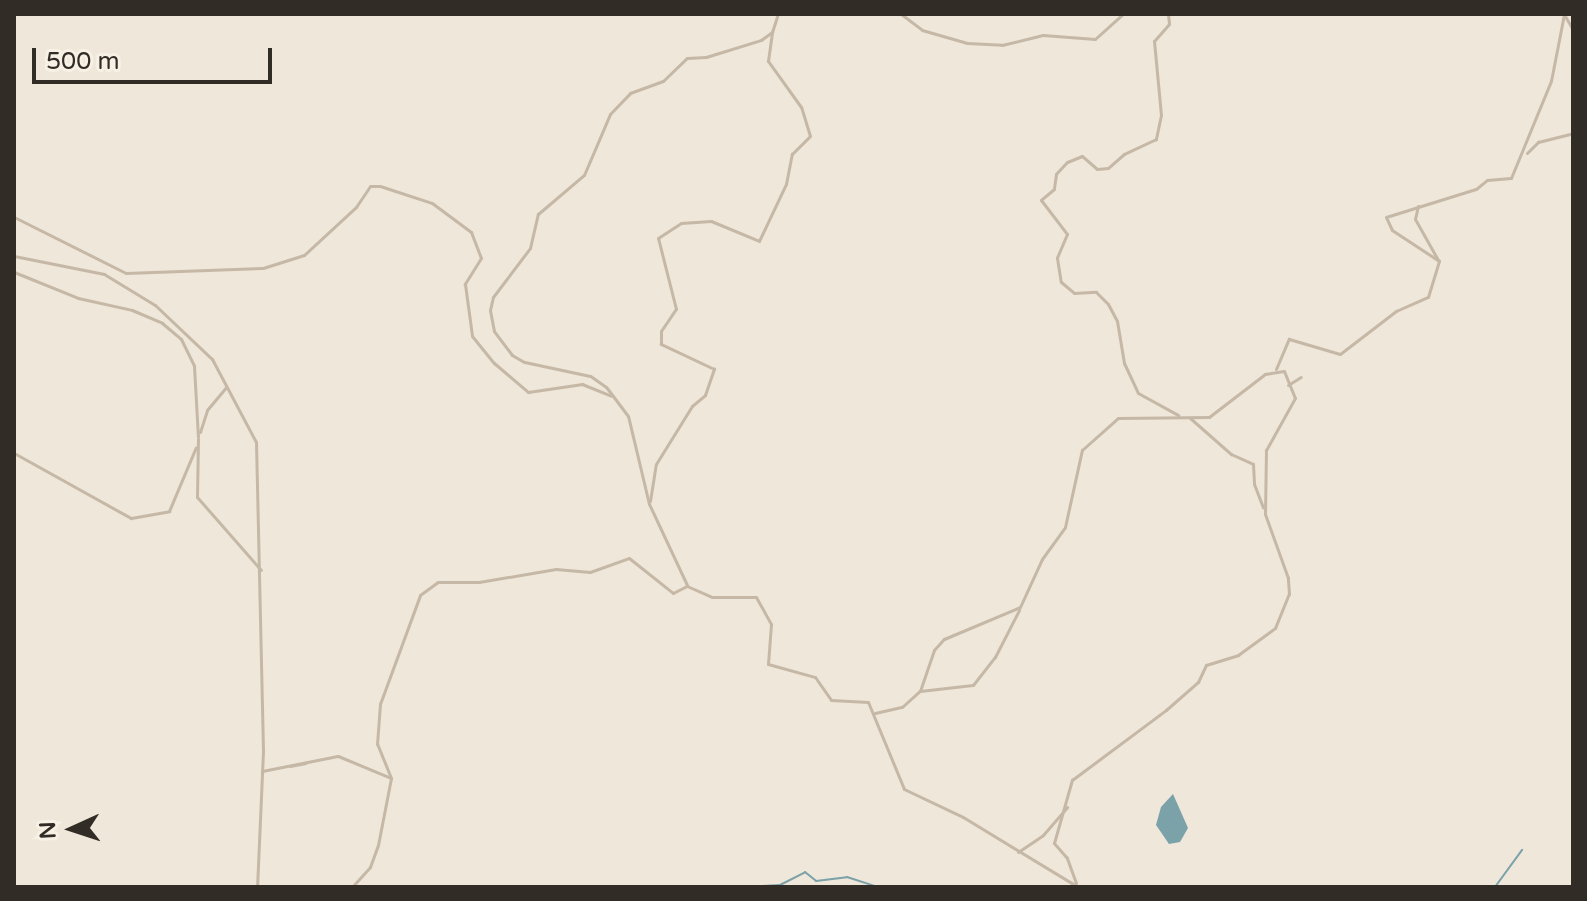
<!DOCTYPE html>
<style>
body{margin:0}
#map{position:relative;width:1587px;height:901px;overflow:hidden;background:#efe7d9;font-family:"Varela Round",sans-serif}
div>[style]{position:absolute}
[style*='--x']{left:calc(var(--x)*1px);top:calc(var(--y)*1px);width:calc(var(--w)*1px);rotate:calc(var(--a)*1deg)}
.water>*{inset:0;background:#7ba1a9}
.stream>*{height:2px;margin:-1px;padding:0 1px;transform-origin:1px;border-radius:1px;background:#7ba1a9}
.minor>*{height:3px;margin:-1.5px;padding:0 1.5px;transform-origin:1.5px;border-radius:1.5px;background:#c6b8a6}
span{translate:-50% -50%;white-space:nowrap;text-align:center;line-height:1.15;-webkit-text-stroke:7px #f7f1e5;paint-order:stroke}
.frame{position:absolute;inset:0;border:16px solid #322c26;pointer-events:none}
.north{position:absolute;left:32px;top:789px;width:80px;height:80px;-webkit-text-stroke:6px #f7f1e5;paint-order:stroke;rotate:267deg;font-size:22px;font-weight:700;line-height:32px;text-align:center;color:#322c26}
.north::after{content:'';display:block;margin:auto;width:28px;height:36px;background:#322c26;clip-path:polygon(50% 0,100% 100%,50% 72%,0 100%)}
.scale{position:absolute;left:32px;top:48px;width:240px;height:36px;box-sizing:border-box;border:4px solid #322c26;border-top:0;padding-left:10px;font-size:24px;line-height:28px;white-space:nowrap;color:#322c26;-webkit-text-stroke:6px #f7f1e5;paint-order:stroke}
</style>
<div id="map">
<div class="water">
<i style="clip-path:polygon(1173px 794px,1188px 828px,1180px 842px,1169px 844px,1156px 825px,1161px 807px)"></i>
</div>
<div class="stream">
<i style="--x:743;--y:887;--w:37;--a:-3"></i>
<i style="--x:780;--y:885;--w:28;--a:-27"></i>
<i style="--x:805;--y:872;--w:14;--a:39"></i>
<i style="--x:816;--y:881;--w:31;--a:-7"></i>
<i style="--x:847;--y:877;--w:32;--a:18"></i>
<i style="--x:1495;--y:887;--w:46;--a:-53.9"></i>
</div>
<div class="minor">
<i style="--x:901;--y:14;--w:26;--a:37"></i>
<i style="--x:922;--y:30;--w:47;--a:16.1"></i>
<i style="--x:967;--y:43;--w:35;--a:3"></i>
<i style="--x:1002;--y:45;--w:42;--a:-13.7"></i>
<i style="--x:1043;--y:35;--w:52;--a:4.4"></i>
<i style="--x:1095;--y:39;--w:38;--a:-42"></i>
<i style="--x:1168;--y:14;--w:10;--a:84"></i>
<i style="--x:1169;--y:24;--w:23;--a:131"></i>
<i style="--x:1154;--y:41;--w:74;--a:84.6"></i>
<i style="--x:1161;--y:115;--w:25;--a:102"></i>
<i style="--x:1156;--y:139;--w:35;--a:155"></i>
<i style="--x:1124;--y:154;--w:21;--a:139"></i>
<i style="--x:1108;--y:168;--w:11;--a:175"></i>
<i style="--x:1097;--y:169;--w:20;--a:-139"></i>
<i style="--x:1082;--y:156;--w:16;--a:158"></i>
<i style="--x:1067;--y:162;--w:16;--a:133"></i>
<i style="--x:1056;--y:174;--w:15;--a:98"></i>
<i style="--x:1054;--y:189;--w:17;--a:140"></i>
<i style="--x:1041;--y:200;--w:43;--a:52.6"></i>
<i style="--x:1067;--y:234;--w:26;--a:113"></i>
<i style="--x:1057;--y:258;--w:24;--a:81"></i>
<i style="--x:1061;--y:282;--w:17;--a:40"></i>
<i style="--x:1074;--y:293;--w:22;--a:-3"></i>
<i style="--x:1096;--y:292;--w:17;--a:45"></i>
<i style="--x:1108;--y:304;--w:19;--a:62"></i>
<i style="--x:1117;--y:321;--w:43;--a:80.5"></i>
<i style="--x:1124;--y:363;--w:33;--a:65"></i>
<i style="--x:1138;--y:393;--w:46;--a:28.8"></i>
<i style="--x:1565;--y:16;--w:16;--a:60"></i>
<i style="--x:1527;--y:153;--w:16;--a:-45"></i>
<i style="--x:1538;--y:142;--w:36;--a:-14"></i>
<i style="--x:1418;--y:206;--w:13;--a:103"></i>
<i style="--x:1415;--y:219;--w:47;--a:60.7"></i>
<i style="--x:14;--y:217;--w:125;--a:26.6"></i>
<i style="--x:126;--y:273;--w:137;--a:-2.1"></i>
<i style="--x:263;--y:268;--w:43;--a:-17.6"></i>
<i style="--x:304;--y:255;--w:71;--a:-42.7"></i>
<i style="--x:356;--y:207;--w:25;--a:-56"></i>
<i style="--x:370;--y:186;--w:10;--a:0"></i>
<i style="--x:380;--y:186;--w:55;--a:18.1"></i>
<i style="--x:432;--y:203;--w:49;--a:36.6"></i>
<i style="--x:471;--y:232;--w:28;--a:69"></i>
<i style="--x:481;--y:258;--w:31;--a:122"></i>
<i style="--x:465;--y:284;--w:52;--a:82.3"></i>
<i style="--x:472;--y:336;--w:35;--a:51"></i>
<i style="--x:494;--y:363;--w:45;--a:40.5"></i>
<i style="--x:528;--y:392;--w:55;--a:-8.4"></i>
<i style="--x:582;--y:384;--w:31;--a:22"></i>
<i style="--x:14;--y:256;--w:92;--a:11.3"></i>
<i style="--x:104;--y:274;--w:60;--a:31.3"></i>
<i style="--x:155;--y:305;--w:79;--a:43.5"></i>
<i style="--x:212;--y:359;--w:94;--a:62.1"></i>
<i style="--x:256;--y:442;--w:309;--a:88.7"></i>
<i style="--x:263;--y:751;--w:136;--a:92.5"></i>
<i style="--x:14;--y:272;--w:69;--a:22.1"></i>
<i style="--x:78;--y:298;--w:55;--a:12.5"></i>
<i style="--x:132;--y:310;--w:33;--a:23"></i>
<i style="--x:162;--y:323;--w:25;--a:40"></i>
<i style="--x:181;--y:339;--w:30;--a:64"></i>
<i style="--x:194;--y:366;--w:71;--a:86.8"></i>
<i style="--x:1276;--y:369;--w:33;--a:-67"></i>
<i style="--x:1289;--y:339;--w:53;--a:16.4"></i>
<i style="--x:1340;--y:354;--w:71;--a:-37.5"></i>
<i style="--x:1396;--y:311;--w:35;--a:-24"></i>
<i style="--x:1428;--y:297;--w:38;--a:-73"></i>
<i style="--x:1439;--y:261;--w:56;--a:-146.6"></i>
<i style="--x:1392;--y:230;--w:14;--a:-115"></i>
<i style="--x:1386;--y:217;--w:94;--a:-17.3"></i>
<i style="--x:1476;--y:189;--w:14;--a:-39"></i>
<i style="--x:1487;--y:180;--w:24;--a:-5"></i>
<i style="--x:1511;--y:178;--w:105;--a:-67.6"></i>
<i style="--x:1551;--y:81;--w:68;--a:-79"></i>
<i style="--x:1288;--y:385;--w:15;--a:-32"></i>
<i style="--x:1190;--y:418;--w:55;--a:41.3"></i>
<i style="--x:1231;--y:454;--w:24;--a:24"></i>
<i style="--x:1253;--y:464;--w:20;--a:87"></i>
<i style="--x:1254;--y:484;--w:25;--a:69"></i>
<i style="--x:200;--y:432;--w:23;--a:-72"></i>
<i style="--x:207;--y:410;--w:30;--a:-50"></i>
<i style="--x:198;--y:439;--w:58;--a:91"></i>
<i style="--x:197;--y:497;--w:97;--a:48.8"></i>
<i style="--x:14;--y:453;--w:134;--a:29.1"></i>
<i style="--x:131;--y:518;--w:39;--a:-10"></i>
<i style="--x:169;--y:511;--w:69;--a:-67.1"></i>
<i style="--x:650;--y:501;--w:37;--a:-81"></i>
<i style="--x:656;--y:464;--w:68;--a:-58.2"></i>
<i style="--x:692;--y:406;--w:17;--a:-40"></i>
<i style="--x:705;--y:395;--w:28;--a:-71"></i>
<i style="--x:714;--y:369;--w:59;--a:-154.7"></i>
<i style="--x:661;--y:344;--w:13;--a:-90"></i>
<i style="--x:661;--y:331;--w:27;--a:-56"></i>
<i style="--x:676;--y:309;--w:73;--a:-104.2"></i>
<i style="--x:658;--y:238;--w:27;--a:-33"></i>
<i style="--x:681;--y:223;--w:30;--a:-4"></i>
<i style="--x:711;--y:221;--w:52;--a:22.6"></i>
<i style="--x:759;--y:241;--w:63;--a:-64.7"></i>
<i style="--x:786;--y:184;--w:31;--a:-79"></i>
<i style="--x:792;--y:154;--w:25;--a:-45"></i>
<i style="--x:810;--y:136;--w:30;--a:-107"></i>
<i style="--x:801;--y:107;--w:57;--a:-125.7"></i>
<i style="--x:768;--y:61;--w:29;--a:-82"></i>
<i style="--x:687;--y:585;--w:89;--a:-115.1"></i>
<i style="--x:649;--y:504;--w:90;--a:-103.4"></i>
<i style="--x:628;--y:416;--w:36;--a:-127"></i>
<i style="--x:606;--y:387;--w:19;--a:-145"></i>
<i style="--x:590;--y:376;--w:67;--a:-168"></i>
<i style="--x:524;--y:362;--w:14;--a:-150"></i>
<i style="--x:512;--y:355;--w:30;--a:-127"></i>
<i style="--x:494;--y:331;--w:21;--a:-101"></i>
<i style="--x:490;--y:310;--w:13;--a:-77"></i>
<i style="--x:493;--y:297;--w:61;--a:-52.9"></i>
<i style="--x:530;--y:248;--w:35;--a:-77"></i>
<i style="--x:538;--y:214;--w:60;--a:-40.3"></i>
<i style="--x:584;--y:175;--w:66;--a:-66.9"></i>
<i style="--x:610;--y:114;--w:29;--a:-46"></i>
<i style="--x:630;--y:93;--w:35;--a:-20"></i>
<i style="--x:663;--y:81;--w:33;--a:-44"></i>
<i style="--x:687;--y:58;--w:19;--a:-3"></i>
<i style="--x:706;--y:57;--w:58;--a:-17.2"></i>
<i style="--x:761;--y:40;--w:14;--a:-36"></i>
<i style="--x:772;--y:32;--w:19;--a:-72"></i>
<i style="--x:920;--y:691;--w:53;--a:-6.5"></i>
<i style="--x:973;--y:685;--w:36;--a:-52"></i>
<i style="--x:995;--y:657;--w:53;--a:-62.9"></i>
<i style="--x:875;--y:713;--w:28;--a:-13"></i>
<i style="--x:902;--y:707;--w:24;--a:-42"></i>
<i style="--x:920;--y:691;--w:43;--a:-71.1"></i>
<i style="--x:934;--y:650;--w:15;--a:-48"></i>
<i style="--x:944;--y:639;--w:82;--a:-22.8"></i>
<i style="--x:1020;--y:607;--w:53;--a:-65.4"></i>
<i style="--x:1042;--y:559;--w:39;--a:-54"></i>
<i style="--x:1065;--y:527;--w:79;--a:-77.6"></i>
<i style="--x:1082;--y:450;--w:48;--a:-41.6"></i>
<i style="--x:1118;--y:418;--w:91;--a:-0.6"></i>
<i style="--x:1209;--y:417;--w:71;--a:-37.5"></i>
<i style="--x:1265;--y:374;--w:19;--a:-9"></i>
<i style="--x:1284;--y:371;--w:29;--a:68"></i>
<i style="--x:1295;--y:398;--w:60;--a:119.1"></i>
<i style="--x:1266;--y:450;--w:64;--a:90.9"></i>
<i style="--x:290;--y:766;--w:16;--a:-11"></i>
<i style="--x:262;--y:771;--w:77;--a:-11.2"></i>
<i style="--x:338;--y:756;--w:57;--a:22.5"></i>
<i style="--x:1018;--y:852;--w:30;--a:-34"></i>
<i style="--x:1043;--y:835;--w:37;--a:-49"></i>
<i style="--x:1076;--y:883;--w:27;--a:-110"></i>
<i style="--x:1067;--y:858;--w:20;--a:-131"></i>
<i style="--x:1054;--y:843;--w:66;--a:-74.1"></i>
<i style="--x:1072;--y:780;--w:117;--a:-36.7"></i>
<i style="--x:1166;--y:710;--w:43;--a:-41.2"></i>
<i style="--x:1198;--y:682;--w:19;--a:-65"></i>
<i style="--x:1206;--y:665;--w:34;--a:-17"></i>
<i style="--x:1238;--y:655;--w:46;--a:-36.1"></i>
<i style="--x:1275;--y:628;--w:37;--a:-68"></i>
<i style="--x:1289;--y:594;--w:16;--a:-94"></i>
<i style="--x:1288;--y:578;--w:68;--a:-109.8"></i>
<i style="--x:352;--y:887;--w:27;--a:-48"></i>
<i style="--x:370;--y:867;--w:23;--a:-70"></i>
<i style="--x:378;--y:845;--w:68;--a:-79"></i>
<i style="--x:391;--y:778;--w:37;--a:-112"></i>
<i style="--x:377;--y:744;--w:40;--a:-85.7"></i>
<i style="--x:380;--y:704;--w:116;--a:-69.8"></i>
<i style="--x:420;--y:595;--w:22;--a:-36"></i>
<i style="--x:438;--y:582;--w:41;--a:0"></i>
<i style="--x:479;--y:582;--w:78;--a:-9.6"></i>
<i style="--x:556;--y:569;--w:34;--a:5"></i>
<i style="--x:590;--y:572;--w:41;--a:-19.7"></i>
<i style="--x:629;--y:558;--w:56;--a:38.5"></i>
<i style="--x:673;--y:593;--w:16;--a:-27"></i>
<i style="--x:687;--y:586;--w:27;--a:24"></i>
<i style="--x:712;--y:597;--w:44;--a:0"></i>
<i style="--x:756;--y:597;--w:31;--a:61"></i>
<i style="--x:771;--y:624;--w:40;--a:94.3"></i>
<i style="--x:768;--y:664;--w:49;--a:15.5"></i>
<i style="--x:815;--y:677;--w:28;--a:55"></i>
<i style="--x:831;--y:700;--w:37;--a:3"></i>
<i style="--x:868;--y:702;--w:94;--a:67.5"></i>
<i style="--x:904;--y:789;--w:65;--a:25.4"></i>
<i style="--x:963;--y:817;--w:135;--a:31.3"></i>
</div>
<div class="frame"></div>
<div class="north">N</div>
<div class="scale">500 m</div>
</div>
